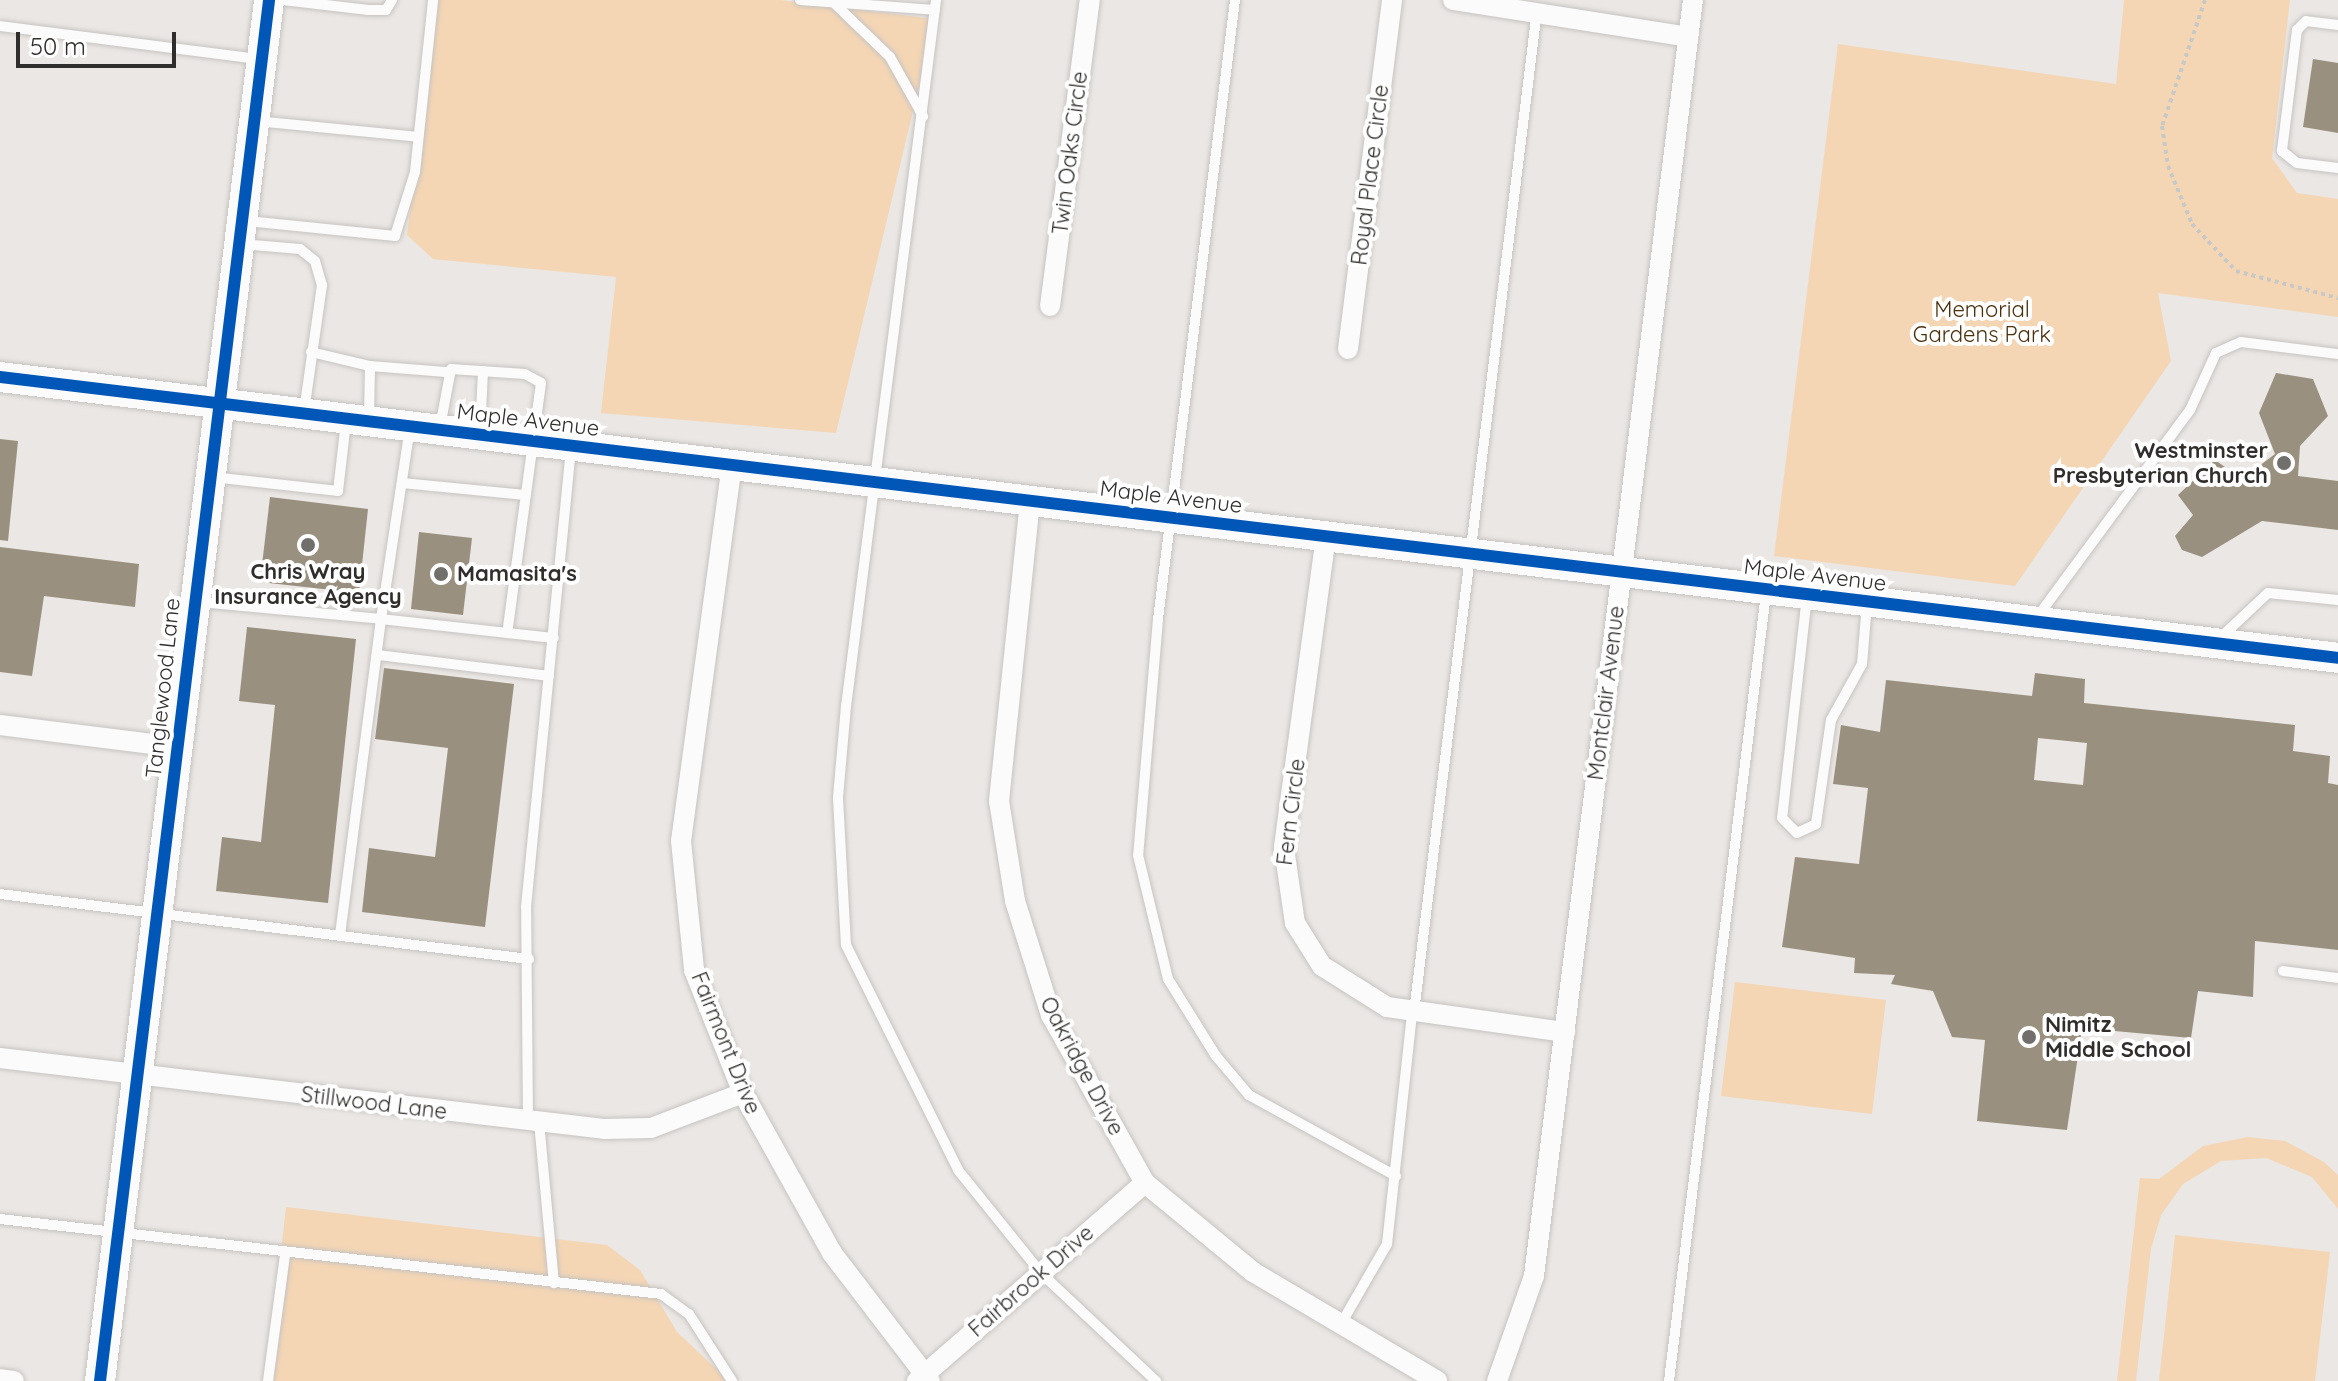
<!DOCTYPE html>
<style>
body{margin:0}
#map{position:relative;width:2338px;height:1381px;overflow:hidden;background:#eae7e4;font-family:Quicksand,sans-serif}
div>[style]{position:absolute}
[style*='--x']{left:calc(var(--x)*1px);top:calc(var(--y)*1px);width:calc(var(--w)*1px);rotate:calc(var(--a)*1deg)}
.green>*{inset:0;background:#f4d6b5}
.building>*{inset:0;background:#9a907f}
.path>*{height:4px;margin-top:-2px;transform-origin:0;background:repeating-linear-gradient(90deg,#c8c8c6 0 4px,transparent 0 8px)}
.roads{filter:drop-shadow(0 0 2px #c6c3c1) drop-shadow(0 0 2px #c6c3c1)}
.lane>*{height:10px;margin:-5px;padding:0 5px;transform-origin:5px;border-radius:5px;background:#fcfbfb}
.street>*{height:20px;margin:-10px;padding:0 10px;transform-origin:10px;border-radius:10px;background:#fcfbfb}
.secondary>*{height:30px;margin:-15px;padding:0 15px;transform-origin:15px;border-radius:15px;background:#fcfbfb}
.cycleway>*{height:12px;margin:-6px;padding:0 6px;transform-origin:6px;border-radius:6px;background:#0057b8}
.dots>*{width:22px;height:22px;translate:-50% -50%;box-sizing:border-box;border:4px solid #fff;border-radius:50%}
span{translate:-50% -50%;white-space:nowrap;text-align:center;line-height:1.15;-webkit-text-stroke:8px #fff;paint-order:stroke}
.street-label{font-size:22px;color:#302e2c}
.park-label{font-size:22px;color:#4b300c}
.poi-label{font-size:22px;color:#302e2c;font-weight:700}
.right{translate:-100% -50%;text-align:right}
.left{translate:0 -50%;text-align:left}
.scale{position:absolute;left:16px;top:32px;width:160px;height:36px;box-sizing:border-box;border:4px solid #302e2c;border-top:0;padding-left:10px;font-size:24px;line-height:28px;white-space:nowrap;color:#302e2c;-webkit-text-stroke:6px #fff;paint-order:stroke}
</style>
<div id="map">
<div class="green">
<i style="clip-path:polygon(436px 0,780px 0,935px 19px,836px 433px,601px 413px,616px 277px,433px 259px,407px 235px)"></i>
<i style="clip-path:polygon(2124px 0,2290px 0,2272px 158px,2297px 193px,2338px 199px,2338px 317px,2158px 293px,2171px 361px,2015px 586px,1774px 556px,1838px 44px,2116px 84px)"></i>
<i style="clip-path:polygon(1735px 982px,1886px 1000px,1872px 1114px,1721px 1096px)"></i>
<i style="clip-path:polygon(2248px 1137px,2285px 1141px,2324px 1162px,2338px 1175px,2338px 1209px,2312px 1177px,2266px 1158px,2221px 1161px,2183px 1184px,2161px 1215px,2151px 1249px,2136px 1381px,2117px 1381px,2140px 1178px,2159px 1179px,2203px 1146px)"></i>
<i style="clip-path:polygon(286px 1207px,607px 1245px,640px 1270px,677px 1332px,729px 1381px,267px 1381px)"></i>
<i style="clip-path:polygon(2175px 1235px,2330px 1252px,2315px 1381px,2159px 1381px)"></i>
</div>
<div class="building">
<i style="clip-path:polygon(2313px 59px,2338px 63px,2338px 133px,2303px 127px)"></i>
<i style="clip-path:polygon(2276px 373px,2313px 379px,2328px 416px,2300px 446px,2298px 476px,2338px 481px,2338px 530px,2262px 521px,2202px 557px,2182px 550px,2175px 536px,2193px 515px,2178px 495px,2215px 460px,2242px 479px,2275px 454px,2259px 413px)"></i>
<i style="clip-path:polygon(0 439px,18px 441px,8px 541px,0 540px)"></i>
<i style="clip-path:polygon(270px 497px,368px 509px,359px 593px,260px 582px)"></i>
<i style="clip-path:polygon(419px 532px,472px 538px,463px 615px,411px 609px)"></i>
<i style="clip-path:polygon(0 547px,139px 564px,135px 607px,44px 596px,32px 676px,0 672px)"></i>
<i style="clip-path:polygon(247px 627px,356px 639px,328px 903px,216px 891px,222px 837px,261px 842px,275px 705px,239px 701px)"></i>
<i style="clip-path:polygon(384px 668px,514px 684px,485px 927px,362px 912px,369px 848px,435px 857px,448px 748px,375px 739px)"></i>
<i style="clip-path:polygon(evenodd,2035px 673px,2085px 679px,2084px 703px,2295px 725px,2293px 751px,2330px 756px,2328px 783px,2338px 785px,2338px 950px,2255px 941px,2253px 997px,2198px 991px,2191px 1038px,2082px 1028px,2067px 1130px,1977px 1121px,1985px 1040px,1952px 1037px,1933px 991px,1891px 984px,1895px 975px,1854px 973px,1855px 958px,1782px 947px,1795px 857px,1859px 864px,1868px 788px,1833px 784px,1841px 725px,1880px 732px,1886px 680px,2032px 696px,2035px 673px,2038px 738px,2087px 743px,2083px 785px,2034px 780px,2038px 738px)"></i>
</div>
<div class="path">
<i style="--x:2205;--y:0;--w:133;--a:108.8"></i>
<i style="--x:2162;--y:126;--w:40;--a:81.5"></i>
<i style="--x:2168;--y:166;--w:63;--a:67.5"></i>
<i style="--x:2192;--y:224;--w:64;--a:46.9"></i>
<i style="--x:2236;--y:271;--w:106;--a:14.8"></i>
</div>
<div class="roads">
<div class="lane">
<i style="--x:283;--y:0;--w:86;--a:6.7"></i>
<i style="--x:368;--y:10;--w:18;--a:0"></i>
<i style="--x:386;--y:10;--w:12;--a:-59"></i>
<i style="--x:800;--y:0;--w:135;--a:4.2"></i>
<i style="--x:936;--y:0;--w:712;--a:97.26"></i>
<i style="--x:846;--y:706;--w:92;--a:95"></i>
<i style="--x:838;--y:798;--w:147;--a:86.9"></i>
<i style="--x:846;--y:945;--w:251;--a:63.5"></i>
<i style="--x:958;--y:1170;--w:132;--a:51.1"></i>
<i style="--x:1041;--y:1273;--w:158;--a:43.2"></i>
<i style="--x:1235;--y:0;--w:624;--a:97.09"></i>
<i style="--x:1158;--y:619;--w:237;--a:94.8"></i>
<i style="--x:1138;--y:855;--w:128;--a:76.4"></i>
<i style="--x:1168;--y:979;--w:91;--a:58.1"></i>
<i style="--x:1216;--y:1056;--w:51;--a:49.8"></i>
<i style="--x:1249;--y:1095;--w:168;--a:28.9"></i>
<i style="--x:836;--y:5;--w:75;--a:43.9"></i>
<i style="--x:890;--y:57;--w:68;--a:60.8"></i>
<i style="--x:2338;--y:25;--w:32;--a:-173"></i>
<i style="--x:2306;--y:21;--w:13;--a:135"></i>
<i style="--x:2297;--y:30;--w:122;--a:97.1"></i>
<i style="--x:2282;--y:151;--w:19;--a:39"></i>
<i style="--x:2297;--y:163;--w:41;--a:7"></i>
<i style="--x:0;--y:26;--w:261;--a:7.3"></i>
<i style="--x:256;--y:121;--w:163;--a:5.6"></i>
<i style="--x:247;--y:221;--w:149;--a:5.8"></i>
<i style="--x:395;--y:236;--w:67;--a:-72.6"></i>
<i style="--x:415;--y:172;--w:173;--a:-84"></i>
<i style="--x:241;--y:244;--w:59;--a:4.8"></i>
<i style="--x:300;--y:249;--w:19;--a:39"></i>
<i style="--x:315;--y:261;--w:25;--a:74"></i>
<i style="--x:322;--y:285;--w:128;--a:98.1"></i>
<i style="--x:311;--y:352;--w:61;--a:13.3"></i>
<i style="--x:370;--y:366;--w:53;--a:91.1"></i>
<i style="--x:370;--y:366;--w:76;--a:4.5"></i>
<i style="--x:440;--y:427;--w:59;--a:-79.3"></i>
<i style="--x:451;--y:369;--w:74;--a:3.9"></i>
<i style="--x:525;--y:374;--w:18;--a:29"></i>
<i style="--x:541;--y:383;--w:252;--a:97.7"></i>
<i style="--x:507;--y:633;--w:47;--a:6.1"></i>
<i style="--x:480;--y:433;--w:62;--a:-87.2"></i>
<i style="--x:212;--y:477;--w:127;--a:6.3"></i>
<i style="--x:338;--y:491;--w:69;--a:-83.4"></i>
<i style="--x:402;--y:483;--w:124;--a:5.6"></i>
<i style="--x:1807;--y:596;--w:223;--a:96.4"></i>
<i style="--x:1782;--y:818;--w:21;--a:45"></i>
<i style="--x:1797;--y:833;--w:21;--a:-25"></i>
<i style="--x:1816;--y:824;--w:105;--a:-81.8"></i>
<i style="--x:1831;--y:720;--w:64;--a:-61"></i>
<i style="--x:1862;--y:664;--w:61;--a:-85.3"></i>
<i style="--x:199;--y:602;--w:183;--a:5.3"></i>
<i style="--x:381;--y:619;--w:193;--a:-81.4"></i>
<i style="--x:2038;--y:616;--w:256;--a:-53.6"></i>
<i style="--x:2190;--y:410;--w:63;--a:-65.5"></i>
<i style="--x:2216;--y:353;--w:27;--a:-24"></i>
<i style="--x:2241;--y:342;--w:98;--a:7.1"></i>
<i style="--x:2219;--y:639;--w:67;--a:-43.2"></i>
<i style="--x:2268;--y:593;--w:70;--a:5.7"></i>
<i style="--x:378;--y:655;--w:172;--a:7"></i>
<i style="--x:0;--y:894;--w:533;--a:7.01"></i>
<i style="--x:340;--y:935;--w:319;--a:-82.6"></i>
<i style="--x:381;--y:619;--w:127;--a:6.3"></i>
<i style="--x:2283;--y:971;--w:55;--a:7.3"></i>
<i style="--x:1414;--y:1012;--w:1000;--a:-83"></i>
<i style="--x:528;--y:1121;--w:214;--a:-90.5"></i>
<i style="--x:526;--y:907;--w:462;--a:-84.4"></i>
<i style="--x:539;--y:1122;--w:162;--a:84.7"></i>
<i style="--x:0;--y:1219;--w:665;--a:6.47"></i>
<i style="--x:661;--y:1294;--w:34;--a:36"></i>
<i style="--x:689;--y:1314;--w:80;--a:57.3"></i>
<i style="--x:1341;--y:1324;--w:92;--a:-60.1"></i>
<i style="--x:1387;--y:1244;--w:233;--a:-83.8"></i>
<i style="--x:268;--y:1381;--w:127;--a:-82.3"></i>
<i style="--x:1669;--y:1381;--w:794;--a:-82.98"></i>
</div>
<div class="street">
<i style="--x:1453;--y:0;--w:238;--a:8.9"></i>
<i style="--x:1050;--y:306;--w:309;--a:-82.6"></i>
<i style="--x:1348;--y:349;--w:352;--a:-82.8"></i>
<i style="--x:732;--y:464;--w:380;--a:97.7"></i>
<i style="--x:681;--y:841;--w:130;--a:84.2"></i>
<i style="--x:694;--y:970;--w:132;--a:68.3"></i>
<i style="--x:743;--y:1093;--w:183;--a:60.9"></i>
<i style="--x:832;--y:1253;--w:161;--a:52.6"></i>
<i style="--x:1030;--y:501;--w:302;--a:95.9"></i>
<i style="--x:999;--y:801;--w:101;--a:80.9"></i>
<i style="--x:1015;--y:901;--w:120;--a:72.5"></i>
<i style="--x:1051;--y:1015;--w:193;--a:60.8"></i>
<i style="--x:1145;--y:1183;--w:140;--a:39.5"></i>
<i style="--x:1253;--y:1272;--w:214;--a:30.6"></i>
<i style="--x:1326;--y:536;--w:315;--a:97.7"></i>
<i style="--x:1284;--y:848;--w:76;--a:81.7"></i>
<i style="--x:1295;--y:923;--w:51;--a:57.9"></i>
<i style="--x:1322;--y:966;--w:77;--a:32.2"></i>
<i style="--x:1387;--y:1007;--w:180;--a:8"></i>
<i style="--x:0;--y:725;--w:178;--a:7.1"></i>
<i style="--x:0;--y:1058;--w:608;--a:6.7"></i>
<i style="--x:604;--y:1129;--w:47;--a:-1.2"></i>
<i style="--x:651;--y:1128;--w:98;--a:-20.8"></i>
<i style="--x:0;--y:1379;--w:14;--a:8"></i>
<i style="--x:917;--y:1381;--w:302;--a:-41"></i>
<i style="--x:1497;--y:1381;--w:111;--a:-70.6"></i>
<i style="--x:1534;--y:1276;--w:1286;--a:-82.9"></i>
</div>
<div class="secondary">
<i style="--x:0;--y:377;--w:2355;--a:6.85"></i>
<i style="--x:100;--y:1381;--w:1391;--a:-83.02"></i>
</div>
</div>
<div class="cycleway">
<i style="--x:0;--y:377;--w:2355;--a:6.85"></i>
<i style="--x:100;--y:1381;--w:1391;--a:-83.02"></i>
</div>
<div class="dots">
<i style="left:2284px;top:463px;background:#716f6c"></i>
<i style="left:308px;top:545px;background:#716f6c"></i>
<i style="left:441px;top:574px;background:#716f6c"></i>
<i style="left:2029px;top:1037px;background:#716f6c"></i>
</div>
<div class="street-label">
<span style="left:1070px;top:153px;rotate:-83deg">Twin Oaks Circle</span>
<span style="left:1370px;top:175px;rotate:-83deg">Royal Place Circle</span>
<span style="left:528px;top:420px;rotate:7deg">Maple Avenue</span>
<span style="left:1171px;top:497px;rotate:7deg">Maple Avenue</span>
<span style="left:1815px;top:575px;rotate:7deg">Maple Avenue</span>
<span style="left:163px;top:688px;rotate:-84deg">Tanglewood Lane</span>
<span style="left:1606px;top:693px;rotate:-83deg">Montclair Avenue</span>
<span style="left:1291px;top:812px;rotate:-83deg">Fern Circle</span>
<span style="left:726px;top:1043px;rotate:68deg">Fairmont Drive</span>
<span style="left:1082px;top:1066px;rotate:62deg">Oakridge Drive</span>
<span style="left:374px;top:1103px;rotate:7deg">Stillwood Lane</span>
<span style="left:1031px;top:1281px;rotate:-41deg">Fairbrook Drive</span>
</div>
<div class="park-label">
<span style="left:1982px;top:322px">Memorial<br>Gardens Park</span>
</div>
<div class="poi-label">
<span class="right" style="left:2268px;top:463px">Westminster<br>Presbyterian Church</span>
<span style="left:308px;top:584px">Chris Wray<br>Insurance Agency</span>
<span class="left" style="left:457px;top:574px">Mamasita's</span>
<span class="left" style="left:2045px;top:1037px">Nimitz<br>Middle School</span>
</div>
<div class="scale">50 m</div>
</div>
